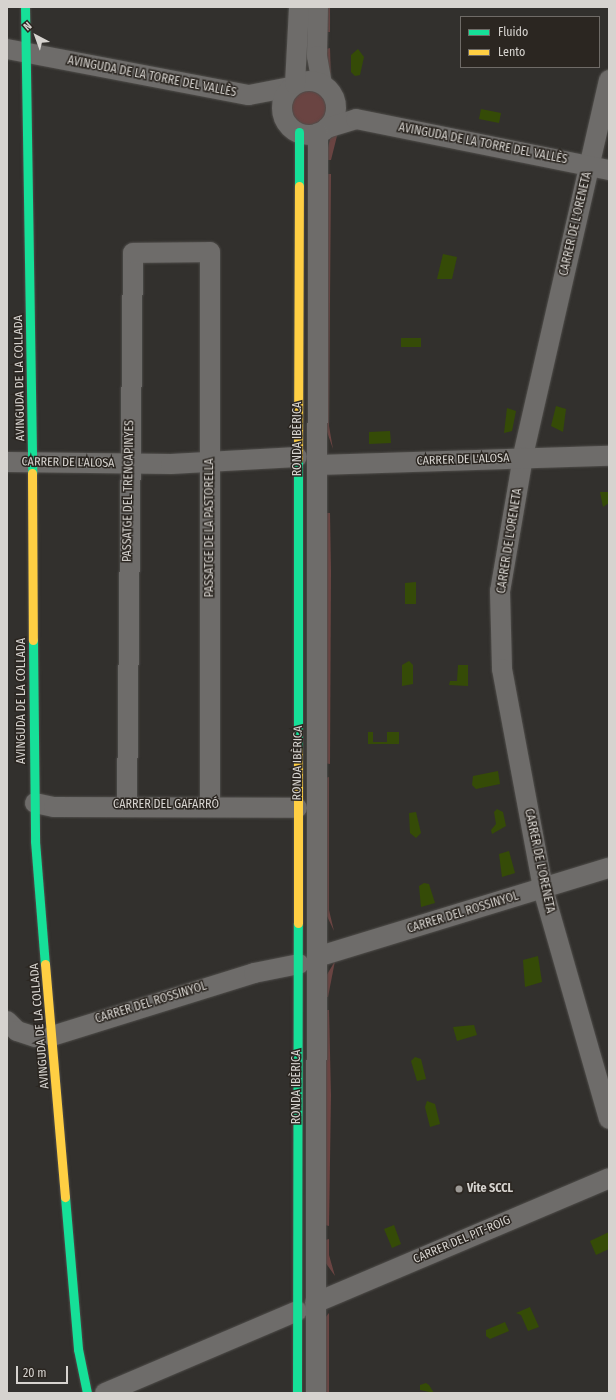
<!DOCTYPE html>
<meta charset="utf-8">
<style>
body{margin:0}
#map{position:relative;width:616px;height:1400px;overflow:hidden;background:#32302d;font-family:"Fira Sans Condensed",sans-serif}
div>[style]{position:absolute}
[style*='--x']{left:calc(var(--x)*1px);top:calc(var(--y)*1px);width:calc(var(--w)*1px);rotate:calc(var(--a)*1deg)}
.green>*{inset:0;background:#6a4442}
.round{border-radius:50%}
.water>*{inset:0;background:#354b07}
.roads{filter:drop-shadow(0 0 1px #4f4d4a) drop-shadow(0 0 1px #4f4d4a)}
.street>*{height:20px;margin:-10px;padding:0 10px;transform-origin:10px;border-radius:10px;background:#6e6c6a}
.street>.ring{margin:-10px;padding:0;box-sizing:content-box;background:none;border:20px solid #6e6c6a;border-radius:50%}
.fast>*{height:9px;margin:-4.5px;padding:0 4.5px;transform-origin:4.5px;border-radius:4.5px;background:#16e098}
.slow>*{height:9px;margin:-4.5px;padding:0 4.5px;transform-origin:4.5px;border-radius:4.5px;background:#ffcf43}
.dots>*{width:11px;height:11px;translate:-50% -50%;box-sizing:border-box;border:2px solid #2b2621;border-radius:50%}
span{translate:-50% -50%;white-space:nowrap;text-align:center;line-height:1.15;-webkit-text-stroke:3px #2b2621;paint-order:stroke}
.street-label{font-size:12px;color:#d6d3cf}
.poi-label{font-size:12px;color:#d6d3cf;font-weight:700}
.left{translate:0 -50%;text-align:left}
.frame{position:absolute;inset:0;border:8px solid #d6d3cf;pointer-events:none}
.legend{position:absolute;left:460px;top:16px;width:140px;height:52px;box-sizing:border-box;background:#2b2621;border:1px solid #6f6b67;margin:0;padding:5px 7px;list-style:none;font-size:12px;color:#d6d3cf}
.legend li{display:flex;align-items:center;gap:8px;height:20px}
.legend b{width:20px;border:1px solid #6f6b67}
.north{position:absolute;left:16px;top:16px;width:40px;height:40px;-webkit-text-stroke:3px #2b2621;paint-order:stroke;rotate:319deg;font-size:11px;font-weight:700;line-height:16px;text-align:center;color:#d6d3cf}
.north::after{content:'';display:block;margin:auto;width:14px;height:18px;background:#d6d3cf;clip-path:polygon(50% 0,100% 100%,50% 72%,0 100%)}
.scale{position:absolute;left:16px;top:1366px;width:52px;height:18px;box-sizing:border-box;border:2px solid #d6d3cf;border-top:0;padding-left:5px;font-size:12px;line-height:14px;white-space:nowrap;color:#d6d3cf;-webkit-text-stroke:3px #2b2621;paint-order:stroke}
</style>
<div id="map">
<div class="green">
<i style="clip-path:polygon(326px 7px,330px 7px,330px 32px,326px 32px)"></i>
<i style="clip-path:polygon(330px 48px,331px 80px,326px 49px)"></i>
<i class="round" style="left:289px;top:89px;width:38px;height:38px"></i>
<i style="clip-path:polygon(338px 132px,331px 160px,325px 160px,330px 139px)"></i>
<i style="clip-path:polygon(325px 174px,331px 174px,329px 426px,333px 449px,326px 429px)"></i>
<i style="clip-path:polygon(326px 513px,330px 513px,331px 571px,330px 764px,324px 763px)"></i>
<i style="clip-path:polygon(329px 777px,329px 910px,334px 931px,326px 914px,325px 778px)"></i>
<i style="clip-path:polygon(335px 961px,328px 997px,324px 997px,325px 978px)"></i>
<i style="clip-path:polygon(325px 1010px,329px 1010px,331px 1095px,329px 1226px,325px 1225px)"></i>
<i style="clip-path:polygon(329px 1239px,329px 1255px,335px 1276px,325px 1262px,325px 1240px)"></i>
<i style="clip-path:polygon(329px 1313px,329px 1393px,324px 1393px,325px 1318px)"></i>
</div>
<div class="water">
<i style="clip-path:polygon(358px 49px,364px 57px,360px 75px,355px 76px,351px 72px,351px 55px)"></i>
<i style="clip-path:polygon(481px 109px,501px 113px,499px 123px,479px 119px)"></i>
<i style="clip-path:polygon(443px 254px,457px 257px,452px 279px,437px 279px)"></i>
<i style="clip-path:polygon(401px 338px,421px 338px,421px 347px,401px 347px)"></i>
<i style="clip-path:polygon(556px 406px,566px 409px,563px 432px,551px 426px)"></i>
<i style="clip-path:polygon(507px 408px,516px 411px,512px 431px,504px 433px)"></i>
<i style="clip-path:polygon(390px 431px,391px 443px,369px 444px,369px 432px)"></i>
<i style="clip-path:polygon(600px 492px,609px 492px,609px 503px,603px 507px)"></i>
<i style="clip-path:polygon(416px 582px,416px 604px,405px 604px,405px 583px)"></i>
<i style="clip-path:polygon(409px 661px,413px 665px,413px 684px,402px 686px,402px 665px)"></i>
<i style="clip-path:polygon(458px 665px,468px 665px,468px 686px,449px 685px,450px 681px,457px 681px)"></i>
<i style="clip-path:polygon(368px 732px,373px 732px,373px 742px,387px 742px,387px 732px,399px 732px,399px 744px,368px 744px)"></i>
<i style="clip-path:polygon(498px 771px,500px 784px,476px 789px,472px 785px,473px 776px)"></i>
<i style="clip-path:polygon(497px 809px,503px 812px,506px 826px,492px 834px,491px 830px,496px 824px,494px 812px)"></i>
<i style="clip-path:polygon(416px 812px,421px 833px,416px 838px,410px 833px,409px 813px)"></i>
<i style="clip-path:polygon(509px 851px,515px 873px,502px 877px,499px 854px)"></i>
<i style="clip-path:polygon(424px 883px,429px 884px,435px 903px,421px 907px,419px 886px)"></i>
<i style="clip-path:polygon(538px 956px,542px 982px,525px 987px,523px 960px)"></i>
<i style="clip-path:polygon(474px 1025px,477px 1035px,457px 1041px,453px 1027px)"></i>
<i style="clip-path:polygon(415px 1057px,421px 1059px,426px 1079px,417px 1081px,411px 1061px)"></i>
<i style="clip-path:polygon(427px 1101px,435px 1104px,440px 1124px,430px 1127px,425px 1107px)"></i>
<i style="clip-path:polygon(394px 1225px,401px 1244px,392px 1248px,384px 1229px)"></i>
<i style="clip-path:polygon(609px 1232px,609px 1249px,596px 1255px,590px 1241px)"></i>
<i style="clip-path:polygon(530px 1307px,539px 1327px,528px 1331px,521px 1315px,516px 1313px)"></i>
<i style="clip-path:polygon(505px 1322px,509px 1331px,490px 1339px,486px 1336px,486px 1330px)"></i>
<i style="clip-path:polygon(426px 1383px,429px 1385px,434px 1393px,420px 1390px,420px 1385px)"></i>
</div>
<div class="roads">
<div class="street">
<i style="--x:318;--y:7;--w:49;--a:91.2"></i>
<i style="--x:317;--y:56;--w:28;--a:80"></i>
<i style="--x:7;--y:49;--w:246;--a:10.8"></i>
<i style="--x:249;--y:95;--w:43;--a:-10.8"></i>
<i style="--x:609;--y:80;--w:387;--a:102.9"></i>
<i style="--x:523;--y:457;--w:136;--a:99.7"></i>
<i style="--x:500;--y:591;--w:78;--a:88.5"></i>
<i style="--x:502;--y:669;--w:224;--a:79.4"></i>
<i style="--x:543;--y:889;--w:239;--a:74"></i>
<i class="ring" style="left:282px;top:81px;width:34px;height:34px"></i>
<i style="--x:295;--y:84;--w:77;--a:-87"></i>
<i style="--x:327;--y:128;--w:30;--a:-17"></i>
<i style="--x:356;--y:119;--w:258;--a:11.4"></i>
<i style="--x:7;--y:462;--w:164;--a:0.7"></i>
<i style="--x:171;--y:464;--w:126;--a:-3.2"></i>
<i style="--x:318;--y:465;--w:291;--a:-1.8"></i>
<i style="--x:35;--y:803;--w:19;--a:12"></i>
<i style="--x:54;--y:807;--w:243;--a:0.2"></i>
<i style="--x:127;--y:805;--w:552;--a:-89.38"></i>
<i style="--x:133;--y:253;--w:77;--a:-0.7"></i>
<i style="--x:210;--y:252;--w:553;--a:90"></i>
<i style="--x:317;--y:957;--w:305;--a:-17"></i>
<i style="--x:7;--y:1021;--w:14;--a:45"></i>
<i style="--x:17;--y:1031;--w:19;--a:18"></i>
<i style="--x:52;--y:1036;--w:212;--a:-17.3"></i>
<i style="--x:254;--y:973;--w:46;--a:-11.3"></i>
<i style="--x:315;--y:1303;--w:319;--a:-23"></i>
<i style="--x:105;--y:1393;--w:209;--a:-23.1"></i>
<i style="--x:316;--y:1393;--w:1260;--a:-89.91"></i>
</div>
<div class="fast">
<i style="--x:25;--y:7;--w:466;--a:89.1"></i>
<i style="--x:299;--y:186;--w:54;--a:-90"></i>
<i style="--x:33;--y:640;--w:201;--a:89.4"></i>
<i style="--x:35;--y:841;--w:123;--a:85.4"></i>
<i style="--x:298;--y:750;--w:291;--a:-90"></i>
<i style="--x:65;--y:1197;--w:153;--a:85.1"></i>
<i style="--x:78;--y:1349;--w:45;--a:78.4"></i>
<i style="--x:297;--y:1393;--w:470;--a:-89.9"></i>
</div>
<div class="slow">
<i style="--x:298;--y:459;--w:273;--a:-89.8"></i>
<i style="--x:32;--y:473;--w:167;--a:89.7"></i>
<i style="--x:298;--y:923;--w:173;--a:-90"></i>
<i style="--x:45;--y:964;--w:234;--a:85.1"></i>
</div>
</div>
<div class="dots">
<i style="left:459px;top:1189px;background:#9d9a96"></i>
</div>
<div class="street-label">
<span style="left:152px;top:77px;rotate:11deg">AVINGUDA DE LA TORRE DEL VALLÈS</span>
<span style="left:483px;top:144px;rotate:11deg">AVINGUDA DE LA TORRE DEL VALLÈS</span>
<span style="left:576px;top:224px;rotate:-77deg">CARRER DE L'ORENETA</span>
<span style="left:20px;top:378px;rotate:-91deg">AVINGUDA DE LA COLLADA</span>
<span style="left:298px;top:439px;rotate:-90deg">RONDA IBÈRICA</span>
<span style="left:463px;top:460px;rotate:-2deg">CARRER DE L'ALOSA</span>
<span style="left:68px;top:463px;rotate:1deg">CARRER DE L'ALOSA</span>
<span style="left:129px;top:491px;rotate:-89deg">PASSATGE DEL TRENCAPINYES</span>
<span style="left:210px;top:528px;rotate:-90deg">PASSATGE DE LA PASTORELLA</span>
<span style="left:510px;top:541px;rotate:-81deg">CARRER DE L'ORENETA</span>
<span style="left:22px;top:701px;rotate:-90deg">AVINGUDA DE LA COLLADA</span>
<span style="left:298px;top:763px;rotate:-89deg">RONDA IBÈRICA</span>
<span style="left:166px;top:805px">CARRER DEL GAFARRÓ</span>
<span style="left:539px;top:861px;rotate:78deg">CARRER DE L'ORENETA</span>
<span style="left:463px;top:913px;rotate:-17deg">CARRER DEL ROSSINYOL</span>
<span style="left:151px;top:1003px;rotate:-17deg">CARRER DEL ROSSINYOL</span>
<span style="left:40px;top:1026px;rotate:-95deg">AVINGUDA DE LA COLLADA</span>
<span style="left:297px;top:1087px;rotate:-90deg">RONDA IBÈRICA</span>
<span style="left:462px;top:1240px;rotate:-23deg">CARRER DEL PIT-ROIG</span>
</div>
<div class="poi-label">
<span class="left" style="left:467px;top:1189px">Vite SCCL</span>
</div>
<div class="frame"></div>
<ul class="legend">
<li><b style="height:5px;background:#16e098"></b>Fluido</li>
<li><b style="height:5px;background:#ffcf43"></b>Lento</li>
</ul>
<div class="north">N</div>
<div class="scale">20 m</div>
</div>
